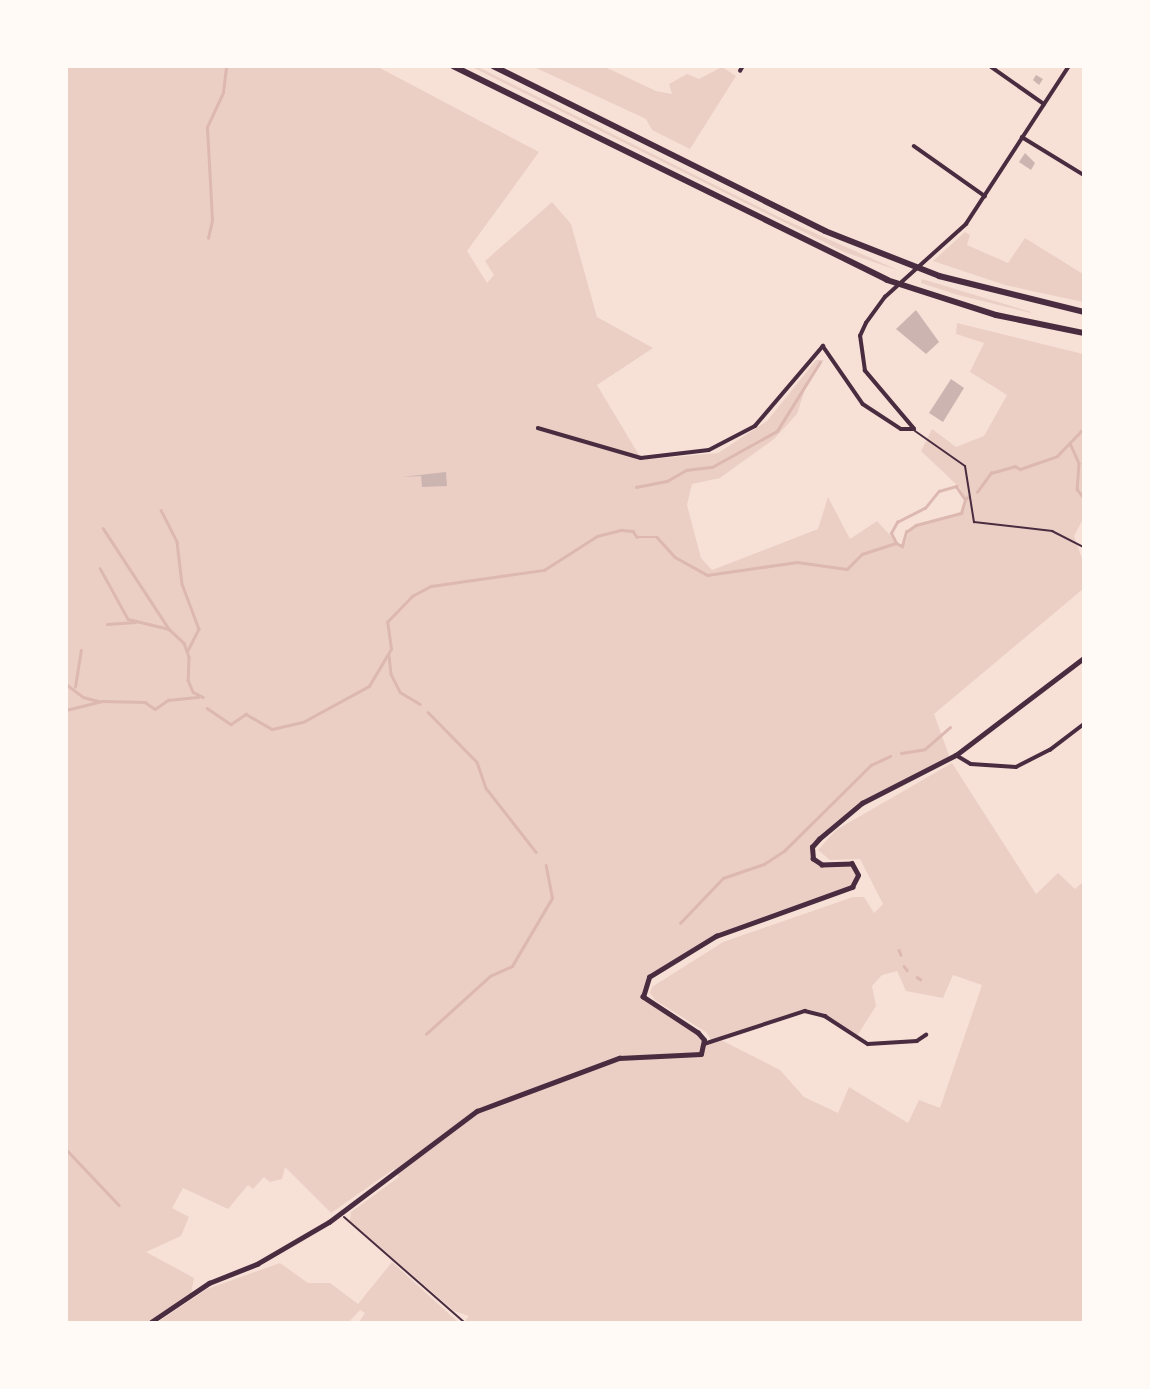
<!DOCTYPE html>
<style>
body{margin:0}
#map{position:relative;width:1150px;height:1389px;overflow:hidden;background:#f7e1d7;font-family:"IBM Plex Serif",serif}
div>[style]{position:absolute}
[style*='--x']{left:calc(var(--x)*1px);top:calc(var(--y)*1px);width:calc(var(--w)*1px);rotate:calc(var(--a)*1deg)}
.green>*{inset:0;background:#ebcfc5}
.stream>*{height:2.5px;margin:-1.25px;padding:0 1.25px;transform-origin:1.25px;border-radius:1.25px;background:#dcb8b0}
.building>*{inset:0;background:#ccb4b1}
.path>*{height:2px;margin:-1px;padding:0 1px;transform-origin:1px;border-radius:1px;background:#4a2c40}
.service>*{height:2px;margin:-1px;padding:0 1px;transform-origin:1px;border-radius:1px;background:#4a2c40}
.minor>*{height:3.5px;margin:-1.75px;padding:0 1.75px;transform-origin:1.75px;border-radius:1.75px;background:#4a2c40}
.tertiary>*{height:4.5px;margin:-2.25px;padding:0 2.25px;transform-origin:2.25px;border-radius:2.25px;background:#4a2c40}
.motorway>*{height:6px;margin:-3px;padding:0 3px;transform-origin:3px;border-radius:3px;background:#4a2c40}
span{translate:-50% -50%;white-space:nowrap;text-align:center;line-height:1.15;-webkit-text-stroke:7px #fffaf5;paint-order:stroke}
.frame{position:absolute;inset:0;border:68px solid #fffaf5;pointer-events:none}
</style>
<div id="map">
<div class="green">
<i style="clip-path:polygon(evenodd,66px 67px,378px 67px,539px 152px,467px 251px,487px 283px,494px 275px,485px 261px,552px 202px,571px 224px,597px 317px,653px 348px,597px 385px,642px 460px,718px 453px,767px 421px,816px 360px,824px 360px,807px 383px,797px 414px,774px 439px,720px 478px,692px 484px,687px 505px,701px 558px,712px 570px,818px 529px,828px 497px,850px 539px,877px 521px,899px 545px,905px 543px,911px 527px,961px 513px,965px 499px,960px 488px,921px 451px,932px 429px,956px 447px,984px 436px,1007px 395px,970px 372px,984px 343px,956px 334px,957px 323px,1083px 354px,1083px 519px,1074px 536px,1083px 561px,1083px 589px,934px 714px,950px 758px,862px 803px,815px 843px,812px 856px,819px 864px,848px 863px,857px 869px,855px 884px,735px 927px,649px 977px,642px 991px,643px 997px,698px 1033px,705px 1043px,712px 1041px,706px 1032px,655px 1000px,650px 993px,652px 987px,723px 942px,853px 897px,864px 897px,874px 913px,883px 904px,860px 859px,830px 860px,818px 850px,836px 830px,952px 763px,1036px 894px,1058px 873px,1075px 889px,1083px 882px,1083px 1322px,464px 1322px,469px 1316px,454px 1311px,350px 1221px,351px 1212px,399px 1177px,394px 1169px,331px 1213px,285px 1167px,282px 1179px,270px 1182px,264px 1177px,253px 1189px,248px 1185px,228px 1209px,183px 1188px,172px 1208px,189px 1217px,181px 1236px,146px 1252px,194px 1278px,191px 1294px,172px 1310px,151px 1322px,67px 1322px,66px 67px,897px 971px,906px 991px,943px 998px,953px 975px,982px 985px,940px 1108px,919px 1100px,908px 1123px,849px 1087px,838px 1113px,804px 1097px,780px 1070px,719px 1039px,807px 1009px,823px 1013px,857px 1036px,876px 1006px,872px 986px,882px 975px,897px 971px)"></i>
<i style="clip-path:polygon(472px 67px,478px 67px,783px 219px,900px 271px,844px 252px)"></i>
<i style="clip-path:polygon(534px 67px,605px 67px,656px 91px,672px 94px,669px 84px,687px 74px,699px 79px,722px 67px,736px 76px,690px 149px,652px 130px,646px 119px)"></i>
<i style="clip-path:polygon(965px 232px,970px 235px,967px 245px,1008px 263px,1025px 238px,1083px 274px,1083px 302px,1005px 285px,933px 261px)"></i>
<i style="clip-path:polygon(922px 279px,1031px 312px,1031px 313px,958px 295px,921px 283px)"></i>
<i style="clip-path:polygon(392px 1262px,458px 1322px,359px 1322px,365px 1313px,360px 1310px,349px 1322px,158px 1322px,207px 1289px,280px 1263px,308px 1283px,330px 1283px,358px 1304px)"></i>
</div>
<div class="stream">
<i style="--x:208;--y:238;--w:18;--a:-77"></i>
<i style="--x:212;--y:220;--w:93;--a:-93.1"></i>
<i style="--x:207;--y:127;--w:38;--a:-65"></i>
<i style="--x:223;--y:92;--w:26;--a:-83"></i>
<i style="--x:1070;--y:443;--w:22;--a:66"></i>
<i style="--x:1079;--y:463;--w:26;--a:94"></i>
<i style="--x:1077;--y:489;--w:11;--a:52"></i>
<i style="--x:636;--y:487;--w:32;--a:-11"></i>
<i style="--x:667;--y:481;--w:22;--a:-30"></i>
<i style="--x:686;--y:470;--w:26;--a:-7"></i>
<i style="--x:712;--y:467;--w:74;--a:-29"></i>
<i style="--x:777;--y:431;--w:81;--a:-58.1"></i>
<i style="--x:977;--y:492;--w:24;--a:-54"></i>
<i style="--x:991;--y:473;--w:25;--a:-16"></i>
<i style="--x:1015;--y:466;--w:6;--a:31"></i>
<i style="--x:1020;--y:469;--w:39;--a:-19"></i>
<i style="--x:1057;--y:456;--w:39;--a:-46"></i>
<i style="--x:161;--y:510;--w:36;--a:63"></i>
<i style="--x:177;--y:542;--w:42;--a:83.2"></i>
<i style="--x:182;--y:584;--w:48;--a:69.3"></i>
<i style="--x:199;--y:629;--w:25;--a:117"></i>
<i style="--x:103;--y:528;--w:121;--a:56.8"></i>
<i style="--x:169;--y:629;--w:21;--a:43"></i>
<i style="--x:184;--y:643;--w:15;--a:70"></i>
<i style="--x:189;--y:657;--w:23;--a:92"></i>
<i style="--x:188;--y:680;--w:13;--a:67"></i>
<i style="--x:193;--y:692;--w:11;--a:27"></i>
<i style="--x:896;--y:543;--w:11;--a:-117"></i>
<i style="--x:891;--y:533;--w:13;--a:-61"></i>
<i style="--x:897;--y:522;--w:31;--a:-27"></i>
<i style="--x:925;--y:508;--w:22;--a:-51"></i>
<i style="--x:939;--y:491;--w:18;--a:-16"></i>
<i style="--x:956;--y:486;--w:16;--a:55"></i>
<i style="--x:965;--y:499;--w:4;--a:-34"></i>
<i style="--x:896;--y:543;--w:7;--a:27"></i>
<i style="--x:902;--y:546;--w:15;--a:-74"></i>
<i style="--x:906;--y:532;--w:12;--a:-35"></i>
<i style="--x:916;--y:525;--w:47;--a:-14.9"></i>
<i style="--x:961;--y:513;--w:14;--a:-73"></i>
<i style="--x:100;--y:568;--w:58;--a:61.2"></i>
<i style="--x:128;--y:619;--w:42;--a:13.7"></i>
<i style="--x:107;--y:624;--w:28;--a:-4"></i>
<i style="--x:389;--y:655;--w:19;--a:84"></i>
<i style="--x:391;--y:674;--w:20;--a:63"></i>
<i style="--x:400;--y:692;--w:23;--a:31"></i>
<i style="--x:66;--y:684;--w:21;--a:37"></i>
<i style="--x:83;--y:697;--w:16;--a:15"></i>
<i style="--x:75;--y:687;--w:37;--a:-81"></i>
<i style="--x:207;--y:708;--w:29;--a:34"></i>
<i style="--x:231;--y:724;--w:18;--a:-34"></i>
<i style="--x:246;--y:714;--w:30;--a:30"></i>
<i style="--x:272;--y:729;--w:32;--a:-13"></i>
<i style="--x:303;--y:722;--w:75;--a:-28.6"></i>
<i style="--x:369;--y:686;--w:43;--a:-59.3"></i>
<i style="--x:391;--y:649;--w:27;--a:-98"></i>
<i style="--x:387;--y:622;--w:36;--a:-46"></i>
<i style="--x:412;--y:596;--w:21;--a:-28"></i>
<i style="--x:431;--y:586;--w:114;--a:-8.1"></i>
<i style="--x:544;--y:570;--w:63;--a:-32.7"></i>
<i style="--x:597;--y:536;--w:25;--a:-14"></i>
<i style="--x:621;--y:530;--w:12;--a:5"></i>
<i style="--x:633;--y:531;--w:7;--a:56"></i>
<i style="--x:637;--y:537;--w:20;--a:0"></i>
<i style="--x:657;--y:537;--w:27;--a:48"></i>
<i style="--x:675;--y:557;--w:37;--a:29"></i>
<i style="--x:707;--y:575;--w:91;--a:-8.2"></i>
<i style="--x:797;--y:562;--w:50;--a:8"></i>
<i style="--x:847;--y:569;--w:21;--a:-45"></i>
<i style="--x:862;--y:554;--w:36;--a:-18"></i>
<i style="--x:66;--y:710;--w:37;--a:-14"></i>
<i style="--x:102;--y:701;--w:43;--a:1.3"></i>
<i style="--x:145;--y:702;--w:12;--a:35"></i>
<i style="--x:155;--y:709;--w:16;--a:-35"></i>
<i style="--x:168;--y:700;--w:31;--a:-6"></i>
<i style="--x:428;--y:712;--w:70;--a:45.6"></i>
<i style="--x:477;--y:762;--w:28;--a:71"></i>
<i style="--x:486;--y:788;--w:81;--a:52"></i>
<i style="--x:901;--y:753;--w:24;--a:-9"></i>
<i style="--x:925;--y:749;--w:33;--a:-41"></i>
<i style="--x:680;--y:923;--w:62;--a:-46.3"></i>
<i style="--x:723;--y:878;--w:43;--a:-18.9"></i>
<i style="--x:764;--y:864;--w:24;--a:-33"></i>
<i style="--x:784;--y:851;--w:122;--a:-44.7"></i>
<i style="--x:871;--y:765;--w:21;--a:-25"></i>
<i style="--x:899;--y:950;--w:5;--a:68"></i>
<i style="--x:904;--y:966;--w:5;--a:53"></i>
<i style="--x:917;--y:977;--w:4;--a:34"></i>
<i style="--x:426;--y:1034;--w:86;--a:-42.2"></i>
<i style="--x:490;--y:976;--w:24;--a:-24"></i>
<i style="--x:512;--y:966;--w:79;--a:-59.5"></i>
<i style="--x:552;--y:898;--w:33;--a:-101"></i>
<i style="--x:66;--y:1149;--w:77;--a:46.6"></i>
</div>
<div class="building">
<i style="clip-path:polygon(1036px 75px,1043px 79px,1039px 85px,1033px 80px)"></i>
<i style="clip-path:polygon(1025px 153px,1035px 163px,1031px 170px,1019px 162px)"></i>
<i style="clip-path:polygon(916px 310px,939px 342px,926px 354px,896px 329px)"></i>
<i style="clip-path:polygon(951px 379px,964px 388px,943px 422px,929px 413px)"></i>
<i style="clip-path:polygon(446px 472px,447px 486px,422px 487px,421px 476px,402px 477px)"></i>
</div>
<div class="path">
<i style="--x:344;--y:1217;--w:159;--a:41.2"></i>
</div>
<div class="service">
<i style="--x:915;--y:431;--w:61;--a:35"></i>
<i style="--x:965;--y:466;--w:57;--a:80.9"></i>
<i style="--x:974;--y:522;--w:79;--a:6.6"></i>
<i style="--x:1052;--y:531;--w:36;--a:27"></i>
</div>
<div class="minor">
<i style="--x:990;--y:66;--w:66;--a:35.1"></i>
<i style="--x:740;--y:71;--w:6;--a:-59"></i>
<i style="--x:1022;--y:137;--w:73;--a:31.5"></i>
<i style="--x:914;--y:146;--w:87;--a:35.2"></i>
<i style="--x:538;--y:428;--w:107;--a:16.2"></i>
<i style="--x:641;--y:458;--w:68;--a:-6.7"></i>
<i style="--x:709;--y:450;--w:52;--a:-27.6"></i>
<i style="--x:755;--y:426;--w:105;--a:-49.6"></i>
<i style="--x:823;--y:346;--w:70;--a:55.4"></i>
<i style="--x:863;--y:404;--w:45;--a:33.3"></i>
<i style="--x:901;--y:429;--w:13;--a:0"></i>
<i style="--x:914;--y:429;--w:76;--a:-130.2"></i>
<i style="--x:865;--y:371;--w:35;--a:-98"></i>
<i style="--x:860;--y:336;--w:14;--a:-65"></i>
<i style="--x:866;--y:323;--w:32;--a:-54"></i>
<i style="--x:885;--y:297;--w:109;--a:-42"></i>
<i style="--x:966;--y:224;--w:189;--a:-56.9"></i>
<i style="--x:956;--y:755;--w:17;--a:31"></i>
<i style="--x:971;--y:764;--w:45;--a:3.8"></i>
<i style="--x:1016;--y:767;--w:38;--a:-27"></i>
<i style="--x:1050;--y:750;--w:43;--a:-37.4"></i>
<i style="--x:704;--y:1044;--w:106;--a:-18.1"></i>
<i style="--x:805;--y:1011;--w:21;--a:14"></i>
<i style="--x:825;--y:1016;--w:51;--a:33.1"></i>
<i style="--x:868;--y:1044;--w:49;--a:-3.5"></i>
<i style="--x:917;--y:1041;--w:11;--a:-34"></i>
</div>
<div class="tertiary">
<i style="--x:151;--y:1322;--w:70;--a:-33.9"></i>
<i style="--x:209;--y:1283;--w:52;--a:-21.6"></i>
<i style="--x:257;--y:1264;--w:83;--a:-30.3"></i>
<i style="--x:329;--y:1222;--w:185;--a:-36.9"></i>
<i style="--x:477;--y:1111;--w:152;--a:-20.5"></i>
<i style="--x:619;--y:1058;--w:82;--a:-2.8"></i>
<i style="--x:701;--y:1054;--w:14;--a:-78"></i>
<i style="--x:704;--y:1040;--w:9;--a:-131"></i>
<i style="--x:698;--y:1033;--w:66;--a:-146.8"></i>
<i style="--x:643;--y:997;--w:21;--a:-73"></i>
<i style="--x:649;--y:977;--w:79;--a:-31.5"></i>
<i style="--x:716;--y:936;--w:145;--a:-19.8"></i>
<i style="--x:852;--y:887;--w:13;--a:-63"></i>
<i style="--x:858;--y:875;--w:13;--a:-119"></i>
<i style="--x:852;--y:864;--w:30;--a:178"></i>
<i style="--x:822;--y:865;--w:11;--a:-146"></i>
<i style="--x:813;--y:859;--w:12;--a:-95"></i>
<i style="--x:812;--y:847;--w:11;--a:-49"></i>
<i style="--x:819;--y:839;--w:56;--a:-39.9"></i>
<i style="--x:862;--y:803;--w:106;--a:-27.1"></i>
<i style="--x:956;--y:755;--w:161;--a:-37.2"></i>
</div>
<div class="motorway">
<i style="--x:453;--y:66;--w:484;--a:26.2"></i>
<i style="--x:887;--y:280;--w:114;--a:17.8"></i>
<i style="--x:996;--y:315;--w:90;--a:11.6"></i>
<i style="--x:493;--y:66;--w:371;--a:26.4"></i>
<i style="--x:825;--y:231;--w:123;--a:21.5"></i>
<i style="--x:939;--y:276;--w:149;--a:13.9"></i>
</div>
<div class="frame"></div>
</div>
